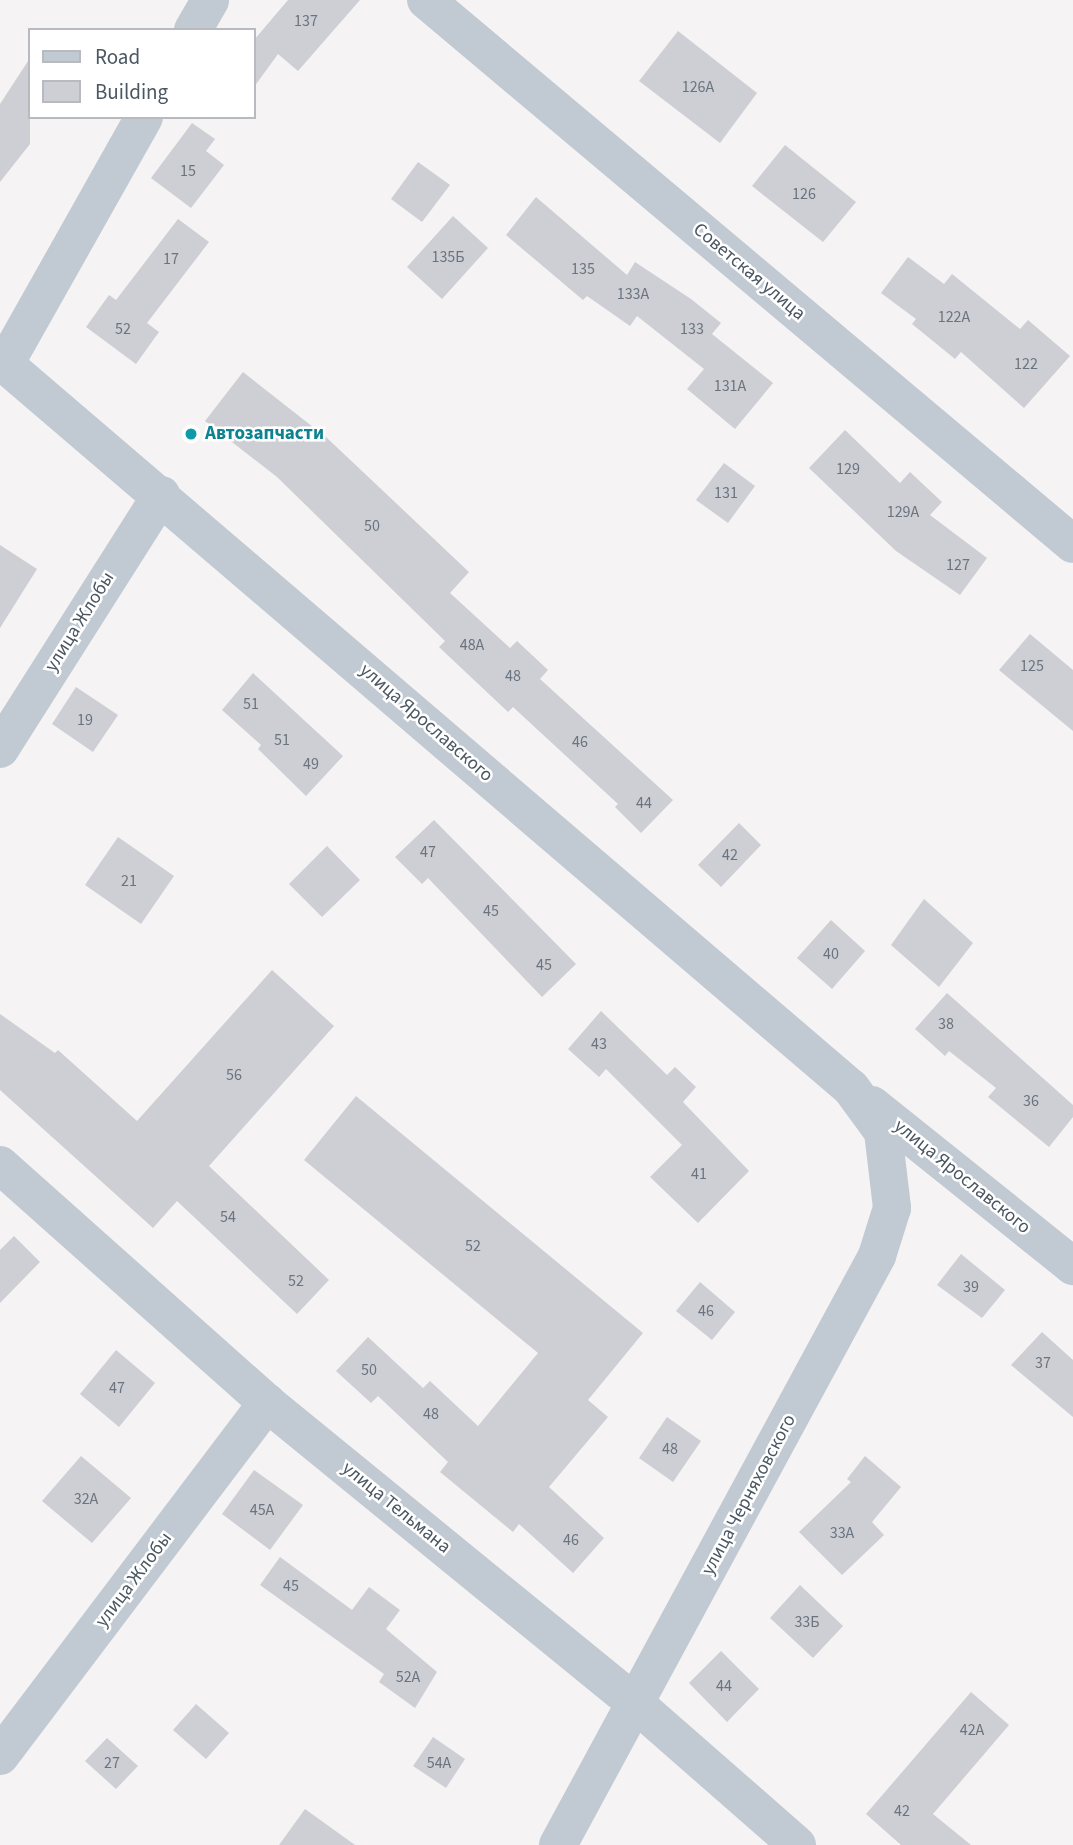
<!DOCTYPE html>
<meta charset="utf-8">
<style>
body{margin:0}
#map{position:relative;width:1073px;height:1845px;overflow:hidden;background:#f5f3f3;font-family:"Source Sans 3",sans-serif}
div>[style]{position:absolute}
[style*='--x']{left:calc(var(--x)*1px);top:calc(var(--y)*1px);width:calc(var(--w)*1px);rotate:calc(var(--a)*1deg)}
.building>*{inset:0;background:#cdcfd5}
.minor>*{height:38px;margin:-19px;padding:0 19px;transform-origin:19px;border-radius:19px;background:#c1cad2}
.dots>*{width:19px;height:19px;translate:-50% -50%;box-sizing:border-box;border:4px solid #fff;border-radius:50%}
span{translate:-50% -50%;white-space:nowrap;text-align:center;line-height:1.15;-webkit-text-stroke:5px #fff;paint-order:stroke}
.number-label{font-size:16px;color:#6b747e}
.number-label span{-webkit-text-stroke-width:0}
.street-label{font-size:19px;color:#4a5661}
.culture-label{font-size:19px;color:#0d838f;font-weight:700}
.left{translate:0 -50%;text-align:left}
.legend{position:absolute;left:28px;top:28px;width:228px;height:91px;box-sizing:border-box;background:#fff;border:2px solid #b7bbc0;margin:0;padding:9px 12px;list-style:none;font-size:21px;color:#4a5661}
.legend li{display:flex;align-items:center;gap:14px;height:35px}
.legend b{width:35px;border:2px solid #b7bbc0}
</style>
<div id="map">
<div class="building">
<i style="clip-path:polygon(288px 0,360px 0,298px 71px,278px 54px,254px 87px,254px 40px)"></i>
<i style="clip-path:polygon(678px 31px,757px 93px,720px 143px,639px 81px)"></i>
<i style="clip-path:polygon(30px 58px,30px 144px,0 182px,0 104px)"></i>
<i style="clip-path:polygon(192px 123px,215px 139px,206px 151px,224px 165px,191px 208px,151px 178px)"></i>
<i style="clip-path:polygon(785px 145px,856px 202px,823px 242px,752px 186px)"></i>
<i style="clip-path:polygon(418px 162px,450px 185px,422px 222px,391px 199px)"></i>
<i style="clip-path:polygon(536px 197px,627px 275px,635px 262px,691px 299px,721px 323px,712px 334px,773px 383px,735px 429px,687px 389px,704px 369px,637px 316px,630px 326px,587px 296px,583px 300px,506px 235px)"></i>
<i style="clip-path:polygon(453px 216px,488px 248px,442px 299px,407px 267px)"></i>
<i style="clip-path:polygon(178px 219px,209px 242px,147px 323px,159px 332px,136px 364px,86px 327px,109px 295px,116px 300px)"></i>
<i style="clip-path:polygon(908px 257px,944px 284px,952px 274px,1020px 329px,1028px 320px,1070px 356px,1024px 408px,961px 352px,955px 359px,912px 324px,916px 319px,881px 293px)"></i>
<i style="clip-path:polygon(243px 372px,327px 438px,469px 572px,450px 593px,510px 648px,517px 641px,548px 670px,540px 679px,673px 800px,641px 833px,615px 807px,618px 804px,513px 707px,508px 712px,439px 647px,445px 641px,277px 477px,205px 421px)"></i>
<i style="clip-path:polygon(845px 430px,900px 483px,910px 472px,942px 502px,930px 515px,987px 558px,960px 595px,896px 551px,809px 468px)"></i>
<i style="clip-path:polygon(724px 463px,755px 486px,728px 523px,696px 500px)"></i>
<i style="clip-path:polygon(0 545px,37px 569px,0 628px)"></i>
<i style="clip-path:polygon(1030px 634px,1073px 670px,1073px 731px,999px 670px)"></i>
<i style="clip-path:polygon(253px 673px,343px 756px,306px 796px,258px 749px,261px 745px,222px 710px)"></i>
<i style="clip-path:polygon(76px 687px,118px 715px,93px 752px,52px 724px)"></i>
<i style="clip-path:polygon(434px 820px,576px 964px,542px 997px,428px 878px,422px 884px,395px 857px)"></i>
<i style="clip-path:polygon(739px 823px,761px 845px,721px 887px,698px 865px)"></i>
<i style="clip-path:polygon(118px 837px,174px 876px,141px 924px,85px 885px)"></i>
<i style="clip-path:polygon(327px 846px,360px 880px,322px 917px,289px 884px)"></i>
<i style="clip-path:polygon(924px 899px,973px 943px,939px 987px,891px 945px)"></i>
<i style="clip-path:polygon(831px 920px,865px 951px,832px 989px,797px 958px)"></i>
<i style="clip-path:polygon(272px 970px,334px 1026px,209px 1166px,329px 1280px,297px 1314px,177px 1201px,153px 1228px,0 1090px,0 1014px,55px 1053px,58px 1050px,137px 1121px)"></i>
<i style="clip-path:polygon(947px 993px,1073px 1105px,1073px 1117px,1049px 1147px,988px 1097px,996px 1088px,949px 1051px,945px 1056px,915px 1029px)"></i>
<i style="clip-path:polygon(601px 1011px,667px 1075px,675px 1067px,696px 1087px,683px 1102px,749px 1171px,698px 1223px,650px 1177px,682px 1145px,606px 1069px,599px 1077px,568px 1049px)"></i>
<i style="clip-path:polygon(356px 1096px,643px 1333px,588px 1400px,608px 1417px,549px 1487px,604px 1538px,573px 1573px,519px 1524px,513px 1532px,440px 1472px,448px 1462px,378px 1396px,371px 1403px,336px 1371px,368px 1337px,423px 1388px,430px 1381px,478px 1426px,538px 1353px,304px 1160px)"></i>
<i style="clip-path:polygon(14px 1236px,40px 1262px,0 1303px,0 1250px)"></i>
<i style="clip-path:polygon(961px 1254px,1005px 1290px,982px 1318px,937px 1285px)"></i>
<i style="clip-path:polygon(700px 1282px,735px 1312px,712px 1340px,676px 1311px)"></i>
<i style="clip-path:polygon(1042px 1332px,1073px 1360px,1073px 1417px,1011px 1365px)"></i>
<i style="clip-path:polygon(116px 1350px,155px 1383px,119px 1427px,80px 1394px)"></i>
<i style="clip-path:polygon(667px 1417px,701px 1441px,673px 1482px,639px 1458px)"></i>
<i style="clip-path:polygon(81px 1456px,131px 1498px,92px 1543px,42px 1501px)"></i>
<i style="clip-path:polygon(865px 1456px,901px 1487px,872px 1522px,884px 1535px,842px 1575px,799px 1532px,851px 1482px,847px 1479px)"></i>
<i style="clip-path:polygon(254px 1470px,303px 1505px,270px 1550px,222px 1514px)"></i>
<i style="clip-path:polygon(280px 1557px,352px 1610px,369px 1587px,400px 1610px,386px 1629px,437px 1672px,415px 1708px,379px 1682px,384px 1674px,260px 1585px)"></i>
<i style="clip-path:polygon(800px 1585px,843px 1626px,813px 1658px,770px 1618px)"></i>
<i style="clip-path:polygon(721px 1651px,759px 1689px,727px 1722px,689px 1683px)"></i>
<i style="clip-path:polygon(971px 1692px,1009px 1725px,933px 1814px,971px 1845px,901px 1845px,866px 1814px)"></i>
<i style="clip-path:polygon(196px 1704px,229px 1733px,206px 1759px,173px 1730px)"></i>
<i style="clip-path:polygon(433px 1737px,465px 1759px,446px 1788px,413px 1766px)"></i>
<i style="clip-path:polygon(107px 1738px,138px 1766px,116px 1789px,85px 1761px)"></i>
<i style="clip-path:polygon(305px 1809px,355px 1845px,279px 1845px)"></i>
</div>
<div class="minor">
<i style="--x:426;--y:0;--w:845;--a:40.06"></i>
<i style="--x:193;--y:30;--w:34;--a:-60"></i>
<i style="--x:0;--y:360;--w:1120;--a:40.55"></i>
<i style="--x:851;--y:1088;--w:54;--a:54"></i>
<i style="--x:883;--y:1132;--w:77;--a:83.2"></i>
<i style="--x:892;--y:1208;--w:50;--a:107.4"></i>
<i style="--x:877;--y:1256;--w:670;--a:118.44"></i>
<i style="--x:5;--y:364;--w:283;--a:-60.6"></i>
<i style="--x:0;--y:749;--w:301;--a:-57.6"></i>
<i style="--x:872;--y:1105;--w:258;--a:38.7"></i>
<i style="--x:0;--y:1165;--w:358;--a:41.7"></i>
<i style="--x:267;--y:1403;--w:476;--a:39.2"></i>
<i style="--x:636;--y:1704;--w:214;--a:41.2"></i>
<i style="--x:0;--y:1756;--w:443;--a:-52.9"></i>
</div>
<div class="dots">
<i style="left:191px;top:434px;background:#0f9aa8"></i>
</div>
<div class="number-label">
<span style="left:306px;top:21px">137</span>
<span style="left:698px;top:87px">126А</span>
<span style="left:188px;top:171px">15</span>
<span style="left:804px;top:194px">126</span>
<span style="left:448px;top:257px">135Б</span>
<span style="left:171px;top:259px">17</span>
<span style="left:583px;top:269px">135</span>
<span style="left:633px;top:294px">133А</span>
<span style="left:954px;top:317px">122А</span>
<span style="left:123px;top:329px">52</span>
<span style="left:692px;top:329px">133</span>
<span style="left:1026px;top:364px">122</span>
<span style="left:730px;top:386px">131А</span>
<span style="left:848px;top:469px">129</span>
<span style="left:726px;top:493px">131</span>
<span style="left:903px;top:512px">129А</span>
<span style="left:372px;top:526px">50</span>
<span style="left:958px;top:565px">127</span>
<span style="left:472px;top:645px">48А</span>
<span style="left:1032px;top:666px">125</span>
<span style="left:513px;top:676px">48</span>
<span style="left:251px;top:704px">51</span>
<span style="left:85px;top:720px">19</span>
<span style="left:282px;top:740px">51</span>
<span style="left:580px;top:742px">46</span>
<span style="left:311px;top:764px">49</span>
<span style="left:644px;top:803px">44</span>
<span style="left:428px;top:852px">47</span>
<span style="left:730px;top:855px">42</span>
<span style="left:129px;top:881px">21</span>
<span style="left:491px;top:911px">45</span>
<span style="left:831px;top:954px">40</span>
<span style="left:544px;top:965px">45</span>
<span style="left:946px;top:1024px">38</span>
<span style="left:599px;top:1044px">43</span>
<span style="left:234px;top:1075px">56</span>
<span style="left:1031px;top:1101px">36</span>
<span style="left:699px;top:1174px">41</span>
<span style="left:228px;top:1217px">54</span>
<span style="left:473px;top:1246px">52</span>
<span style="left:296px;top:1281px">52</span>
<span style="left:971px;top:1287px">39</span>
<span style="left:706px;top:1311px">46</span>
<span style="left:1043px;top:1363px">37</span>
<span style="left:369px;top:1370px">50</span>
<span style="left:117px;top:1388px">47</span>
<span style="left:431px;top:1414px">48</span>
<span style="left:670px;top:1449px">48</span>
<span style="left:86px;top:1499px">32А</span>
<span style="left:262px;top:1510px">45А</span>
<span style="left:842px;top:1533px">33А</span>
<span style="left:571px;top:1540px">46</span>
<span style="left:291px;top:1586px">45</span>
<span style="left:807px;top:1622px">33Б</span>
<span style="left:408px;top:1677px">52А</span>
<span style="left:724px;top:1686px">44</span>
<span style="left:972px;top:1730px">42А</span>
<span style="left:112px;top:1763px">27</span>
<span style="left:439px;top:1763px">54А</span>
<span style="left:902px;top:1811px">42</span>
</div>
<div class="street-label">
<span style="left:749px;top:272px;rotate:40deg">Советская улица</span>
<span style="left:80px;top:622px;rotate:-58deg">улица Жлобы</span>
<span style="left:426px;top:723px;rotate:41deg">улица Ярославского</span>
<span style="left:962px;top:1177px;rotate:39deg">улица Ярославского</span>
<span style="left:749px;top:1495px;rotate:-62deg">улица Черняховского</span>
<span style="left:396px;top:1508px;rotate:39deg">улица Тельмана</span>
<span style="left:134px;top:1580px;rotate:-53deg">улица Жлобы</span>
</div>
<div class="culture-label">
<span class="left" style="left:205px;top:434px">Автозапчасти</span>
</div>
<ul class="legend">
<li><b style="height:9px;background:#c1cad2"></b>Road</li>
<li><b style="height:19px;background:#cdcfd5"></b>Building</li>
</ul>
</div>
